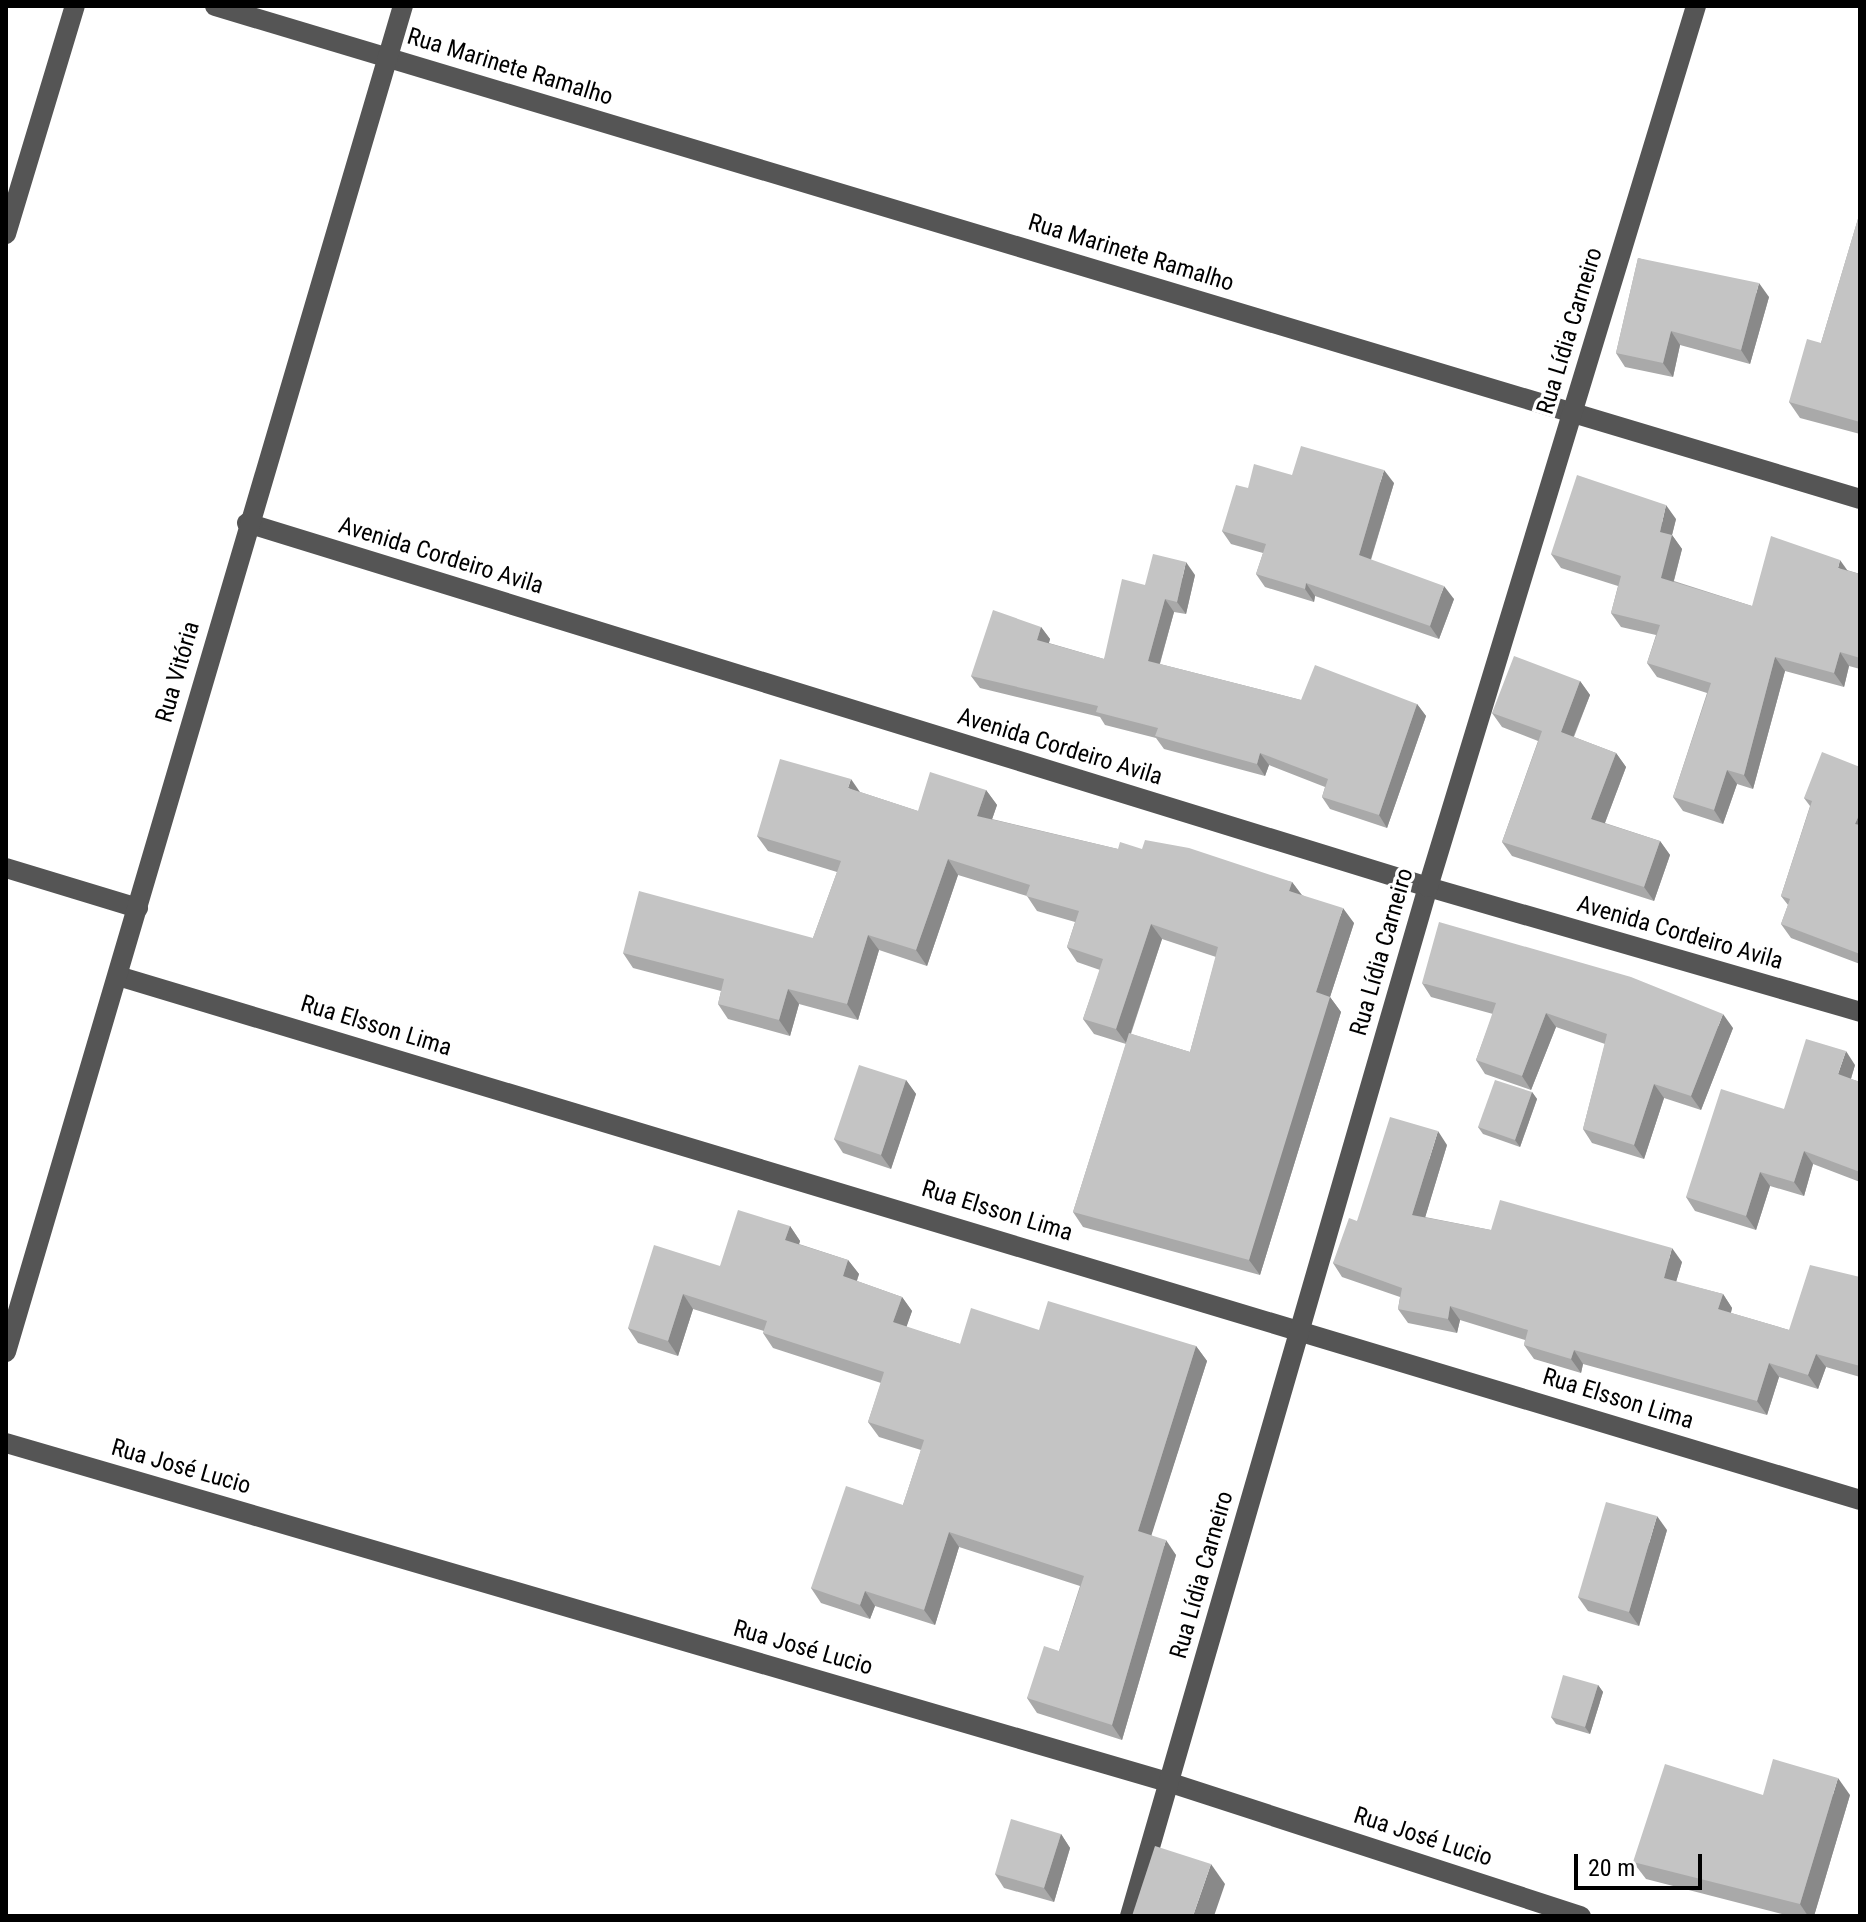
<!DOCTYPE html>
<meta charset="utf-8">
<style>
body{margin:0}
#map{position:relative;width:1866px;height:1922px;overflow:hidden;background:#fff;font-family:"Roboto Condensed",sans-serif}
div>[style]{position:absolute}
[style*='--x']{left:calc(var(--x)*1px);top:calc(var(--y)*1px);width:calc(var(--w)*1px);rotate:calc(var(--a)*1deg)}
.minor>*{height:20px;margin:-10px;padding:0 10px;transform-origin:10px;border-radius:10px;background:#555}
.wall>*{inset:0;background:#a9a9a9}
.shaded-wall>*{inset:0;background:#898989}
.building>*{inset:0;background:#c4c4c4}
span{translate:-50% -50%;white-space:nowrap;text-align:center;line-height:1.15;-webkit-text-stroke:7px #fff;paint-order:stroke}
.street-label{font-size:24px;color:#000}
.frame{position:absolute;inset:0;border:8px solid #000;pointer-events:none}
.scale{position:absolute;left:1574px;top:1854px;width:128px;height:36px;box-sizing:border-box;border:4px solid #000;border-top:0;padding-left:10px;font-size:24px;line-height:28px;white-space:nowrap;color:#000;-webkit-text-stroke:6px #fff;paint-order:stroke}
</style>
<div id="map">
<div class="minor">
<i style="--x:215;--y:6;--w:1717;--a:16.68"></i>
<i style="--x:6;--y:234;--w:238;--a:-73.2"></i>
<i style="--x:247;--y:523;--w:1236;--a:17.13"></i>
<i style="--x:1428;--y:887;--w:450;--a:16.1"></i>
<i style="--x:6;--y:868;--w:138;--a:16.9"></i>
<i style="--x:118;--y:976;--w:1819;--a:16.74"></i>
<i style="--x:6;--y:1352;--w:1403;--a:-73.57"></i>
<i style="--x:6;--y:1443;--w:1214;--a:16.27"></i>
<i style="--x:1171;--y:1783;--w:431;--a:18"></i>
<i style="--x:1130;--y:1916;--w:1071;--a:-73.85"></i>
<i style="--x:1428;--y:887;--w:921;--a:-73.08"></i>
</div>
<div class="wall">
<i style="clip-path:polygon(1860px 212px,1860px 434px,1800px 418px,1789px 402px,1821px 343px)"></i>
<i style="clip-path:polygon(1638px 258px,1769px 297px,1750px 364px,1680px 345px,1673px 377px,1625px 367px,1616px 353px)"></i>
<i style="clip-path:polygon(1292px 475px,1394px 483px,1371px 560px,1454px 599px,1439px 639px,1315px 596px,1314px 602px,1265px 587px,1256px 574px,1263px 553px,1231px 544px,1222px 531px,1248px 488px)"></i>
<i style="clip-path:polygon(1676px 519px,1672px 535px,1682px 549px,1674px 581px,1752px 606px,1847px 570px,1860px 574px,1860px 669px,1849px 666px,1844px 687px,1785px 671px,1753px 789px,1737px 784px,1723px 824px,1683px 811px,1673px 797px,1707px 693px,1657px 677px,1647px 663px,1656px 635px,1621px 627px,1611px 613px,1618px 586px,1561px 568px,1551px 554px)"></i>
<i style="clip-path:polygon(1195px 575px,1186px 614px,1174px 612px,1160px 664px,1301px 700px,1417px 704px,1426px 716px,1387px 828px,1330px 809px,1322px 797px,1325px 787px,1269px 765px,1265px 776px,1164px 749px,1156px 738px,1105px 725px,1100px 717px,980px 688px,971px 676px,1041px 627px,1050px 639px,1049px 643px,1104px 659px,1145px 585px)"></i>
<i style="clip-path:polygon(1580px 681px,1590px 695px,1574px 737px,1616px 753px,1626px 767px,1605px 823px,1660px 841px,1670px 855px,1654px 901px,1512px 856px,1502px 842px,1538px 741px,1502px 727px,1492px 713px)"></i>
<i style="clip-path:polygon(1860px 767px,1860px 964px,1791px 938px,1781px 924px,1788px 905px,1781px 896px,1810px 806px,1804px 798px)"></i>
<i style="clip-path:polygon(evenodd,986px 790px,997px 805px,992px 819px,1118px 849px,1142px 849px,1292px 882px,1302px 895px,1354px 923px,1330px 997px,1341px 1012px,1260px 1275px,1083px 1227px,1073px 1212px,1126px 1044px,1094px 1034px,1083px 1019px,1100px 970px,1077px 962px,1067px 947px,1075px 922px,1037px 911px,1027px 896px,958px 875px,927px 966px,879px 950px,858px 1020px,799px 1004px,790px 1036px,728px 1019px,718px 1004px,721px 991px,633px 968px,623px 953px,813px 938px,837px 872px,768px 851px,757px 836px,860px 792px,918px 811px,986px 790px,1162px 939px,1216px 957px,1190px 1052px,1131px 1034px,1162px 939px)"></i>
<i style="clip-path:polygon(1422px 983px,1733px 1028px,1701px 1110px,1664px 1098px,1644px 1159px,1592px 1143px,1583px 1129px,1605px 1044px,1556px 1027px,1531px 1090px,1485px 1074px,1476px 1060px,1493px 1014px,1431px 997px)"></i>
<i style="clip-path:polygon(1855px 1065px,1851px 1079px,1860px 1082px,1860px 1182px,1813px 1164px,1804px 1196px,1770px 1186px,1756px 1230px,1695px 1211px,1686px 1197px,1784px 1109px)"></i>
<i style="clip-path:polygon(906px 1080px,916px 1094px,891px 1169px,843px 1153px,834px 1139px)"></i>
<i style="clip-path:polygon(1532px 1092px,1537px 1099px,1520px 1147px,1483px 1134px,1478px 1127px)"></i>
<i style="clip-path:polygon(1447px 1145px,1425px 1217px,1491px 1230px,1682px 1262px,1676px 1282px,1723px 1294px,1732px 1308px,1731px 1313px,1789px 1330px,1860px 1277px,1860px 1377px,1826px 1367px,1818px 1389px,1779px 1377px,1767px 1415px,1583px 1364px,1581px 1373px,1534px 1359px,1524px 1345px,1525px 1340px,1460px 1320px,1457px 1333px,1408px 1323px,1398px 1309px,1400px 1297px,1342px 1277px,1333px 1263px,1357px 1221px)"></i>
<i style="clip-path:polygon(790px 1226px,800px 1241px,799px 1244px,848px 1260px,859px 1274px,857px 1281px,902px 1297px,912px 1311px,906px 1327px,960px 1344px,1039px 1330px,1196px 1346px,1207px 1361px,1151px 1535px,1176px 1555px,1122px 1740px,1037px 1713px,1027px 1698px,1059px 1651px,1080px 1586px,959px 1547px,935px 1625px,875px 1606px,870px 1619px,821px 1603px,811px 1588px,903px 1505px,921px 1450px,879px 1437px,868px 1422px,881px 1383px,773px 1348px,763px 1333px,764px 1331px,693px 1309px,678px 1356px,638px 1343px,628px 1328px,720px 1266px)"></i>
<i style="clip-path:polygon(1667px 1530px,1639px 1626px,1588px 1611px,1578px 1597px)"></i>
<i style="clip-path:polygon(1598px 1685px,1603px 1692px,1590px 1734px,1556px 1724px,1551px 1717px)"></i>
<i style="clip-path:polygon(1763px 1795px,1850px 1795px,1814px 1916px,1790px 1916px,1646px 1879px,1633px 1862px)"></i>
<i style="clip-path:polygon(1061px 1834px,1070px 1848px,1054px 1902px,1004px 1888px,995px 1874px)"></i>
</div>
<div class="shaded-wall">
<i style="clip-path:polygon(1759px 283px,1769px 297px,1750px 364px,1741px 350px)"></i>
<i style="clip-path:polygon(1671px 331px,1680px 345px,1673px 377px,1663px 363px)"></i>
<i style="clip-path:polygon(1384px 470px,1394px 483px,1368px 568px,1359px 555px)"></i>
<i style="clip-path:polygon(1666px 505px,1676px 519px,1672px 535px,1682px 549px,1671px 591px,1661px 578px,1660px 532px)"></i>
<i style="clip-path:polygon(1840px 560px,1850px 574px,1838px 568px)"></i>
<i style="clip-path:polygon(1186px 562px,1195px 575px,1186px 614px,1177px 602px)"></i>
<i style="clip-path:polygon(1306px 583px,1315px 596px,1314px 602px,1305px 589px)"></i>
<i style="clip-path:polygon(1444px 586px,1454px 599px,1439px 639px,1430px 626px)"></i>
<i style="clip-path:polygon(1165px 599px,1174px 612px,1157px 673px,1148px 661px)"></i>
<i style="clip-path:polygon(1041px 627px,1050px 639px,1046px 652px,1037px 640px)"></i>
<i style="clip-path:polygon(1840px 652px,1849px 666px,1844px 687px,1834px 673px)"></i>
<i style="clip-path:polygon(1775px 657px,1785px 671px,1753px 789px,1744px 775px)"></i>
<i style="clip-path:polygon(1580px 681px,1590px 695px,1570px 745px,1561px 732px)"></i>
<i style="clip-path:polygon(1417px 704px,1426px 716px,1387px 828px,1379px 815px)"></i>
<i style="clip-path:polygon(1260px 753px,1269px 765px,1265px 776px,1257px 764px)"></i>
<i style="clip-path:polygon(1616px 753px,1626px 767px,1601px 833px,1591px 819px)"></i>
<i style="clip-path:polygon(1727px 770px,1737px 784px,1723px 824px,1714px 810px)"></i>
<i style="clip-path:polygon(851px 779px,862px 795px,848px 788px)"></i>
<i style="clip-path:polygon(986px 790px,997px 805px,988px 831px,977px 816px)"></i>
<i style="clip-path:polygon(1860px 813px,1860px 831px,1855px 824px)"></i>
<i style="clip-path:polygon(1660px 841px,1670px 855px,1654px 901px,1644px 887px)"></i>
<i style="clip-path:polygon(948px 859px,958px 875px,927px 966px,916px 950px)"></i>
<i style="clip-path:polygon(1292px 882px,1303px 897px,1289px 891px)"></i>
<i style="clip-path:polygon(1343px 908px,1354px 923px,1330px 997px,1341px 1012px,1260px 1275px,1249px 1260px,1316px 992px)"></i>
<i style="clip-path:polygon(1151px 924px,1162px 939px,1127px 1044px,1116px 1029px)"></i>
<i style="clip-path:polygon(868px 935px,879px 950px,858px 1020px,847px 1004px)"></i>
<i style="clip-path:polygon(788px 989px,799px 1004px,790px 1036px,779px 1020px)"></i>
<i style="clip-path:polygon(1546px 1013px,1556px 1027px,1531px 1090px,1522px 1076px)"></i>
<i style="clip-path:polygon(1723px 1014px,1733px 1028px,1701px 1110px,1691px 1096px)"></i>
<i style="clip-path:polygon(1846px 1051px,1855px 1065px,1848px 1088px,1838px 1074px)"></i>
<i style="clip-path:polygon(906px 1080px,916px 1094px,891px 1169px,881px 1155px)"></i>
<i style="clip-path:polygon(1654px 1084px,1664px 1098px,1644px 1159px,1634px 1145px)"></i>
<i style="clip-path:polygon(1532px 1092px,1537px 1099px,1520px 1147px,1515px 1140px)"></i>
<i style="clip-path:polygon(1438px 1131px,1447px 1145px,1422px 1228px,1412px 1215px)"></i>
<i style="clip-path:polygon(1804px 1151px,1813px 1164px,1804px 1196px,1794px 1182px)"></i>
<i style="clip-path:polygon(1760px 1172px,1770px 1186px,1756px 1230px,1746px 1216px)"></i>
<i style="clip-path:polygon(790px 1226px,800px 1241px,796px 1254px,785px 1240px)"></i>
<i style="clip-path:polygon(1672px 1248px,1682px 1262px,1673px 1292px,1664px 1278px)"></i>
<i style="clip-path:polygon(848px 1260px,859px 1274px,853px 1291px,843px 1276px)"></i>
<i style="clip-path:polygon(683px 1294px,693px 1309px,678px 1356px,668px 1341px)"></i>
<i style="clip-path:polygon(1723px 1294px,1732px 1308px,1728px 1323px,1718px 1309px)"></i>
<i style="clip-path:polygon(902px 1297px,912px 1311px,903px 1337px,893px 1322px)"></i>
<i style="clip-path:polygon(1450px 1306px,1460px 1320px,1457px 1333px,1448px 1319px)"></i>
<i style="clip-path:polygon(1196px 1346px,1207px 1361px,1148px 1546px,1138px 1531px)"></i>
<i style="clip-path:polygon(1574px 1350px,1583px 1364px,1581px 1373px,1571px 1359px)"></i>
<i style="clip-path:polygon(1816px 1354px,1826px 1367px,1818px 1389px,1808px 1375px)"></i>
<i style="clip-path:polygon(1769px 1363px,1779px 1377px,1767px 1415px,1757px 1401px)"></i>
<i style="clip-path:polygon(1657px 1516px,1667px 1530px,1639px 1626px,1629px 1612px)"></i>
<i style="clip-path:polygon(949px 1532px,959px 1547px,935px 1625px,924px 1610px)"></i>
<i style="clip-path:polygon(1166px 1540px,1176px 1555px,1122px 1740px,1112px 1725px)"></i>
<i style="clip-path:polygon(865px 1591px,875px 1606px,870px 1619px,860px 1605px)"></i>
<i style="clip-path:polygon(1598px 1685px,1603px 1692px,1590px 1734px,1585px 1727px)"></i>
<i style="clip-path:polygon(1838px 1778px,1850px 1795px,1814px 1916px,1808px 1916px,1800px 1904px)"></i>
<i style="clip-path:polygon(1061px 1834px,1070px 1848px,1054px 1902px,1044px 1888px)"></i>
<i style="clip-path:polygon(1211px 1864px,1225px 1884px,1214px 1916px,1193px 1916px)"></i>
</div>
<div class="building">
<i style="clip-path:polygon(1860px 212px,1860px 422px,1789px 402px,1807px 339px,1821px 343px)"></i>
<i style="clip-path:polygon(1638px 258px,1759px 283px,1741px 350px,1671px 331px,1663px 363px,1616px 353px)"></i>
<i style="clip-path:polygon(1301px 446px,1384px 470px,1359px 555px,1444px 586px,1430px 626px,1306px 583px,1305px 589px,1256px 574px,1266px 544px,1222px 531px,1236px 485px,1248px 488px,1254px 464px,1292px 475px)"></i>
<i style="clip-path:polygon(1577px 475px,1666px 505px,1660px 532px,1672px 535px,1661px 578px,1752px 606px,1771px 536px,1840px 560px,1838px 568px,1860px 574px,1860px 658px,1840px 652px,1834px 673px,1775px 657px,1744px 775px,1727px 770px,1714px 810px,1673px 797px,1711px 683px,1647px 663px,1660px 625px,1611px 613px,1621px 576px,1551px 554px)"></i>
<i style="clip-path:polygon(1153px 554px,1186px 562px,1177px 602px,1165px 599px,1148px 661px,1301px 700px,1315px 665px,1417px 704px,1379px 815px,1322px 797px,1328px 779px,1260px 753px,1257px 764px,1155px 736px,1158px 728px,1096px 712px,1098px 706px,971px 676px,993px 610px,1041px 627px,1037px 640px,1104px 659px,1122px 579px,1145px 585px)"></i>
<i style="clip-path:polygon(1514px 656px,1580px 681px,1561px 732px,1616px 753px,1591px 819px,1660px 841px,1644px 887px,1502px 842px,1542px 731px,1492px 713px)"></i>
<i style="clip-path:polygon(1822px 752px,1860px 767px,1860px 813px,1855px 824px,1860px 825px,1860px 954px,1781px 924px,1790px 899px,1781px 896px,1812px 801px,1804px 798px)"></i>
<i style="clip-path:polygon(780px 759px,851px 779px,848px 788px,918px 811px,930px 772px,986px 790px,977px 816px,1118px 849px,1120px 842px,1142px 849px,1145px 840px,1189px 848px,1292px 882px,1289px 891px,1343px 908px,1316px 992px,1330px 997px,1249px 1260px,1073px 1212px,1129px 1033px,1190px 1052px,1218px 947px,1151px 924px,1116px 1029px,1083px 1019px,1103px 959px,1067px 947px,1079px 911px,1026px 896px,1030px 885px,948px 859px,916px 950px,868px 935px,847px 1004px,788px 989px,779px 1020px,718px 1004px,724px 979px,623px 953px,639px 891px,813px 938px,841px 861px,757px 836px)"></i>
<i style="clip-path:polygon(1439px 922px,1631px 977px,1723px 1014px,1691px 1096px,1654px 1084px,1634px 1145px,1583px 1129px,1607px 1034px,1546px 1013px,1522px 1076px,1476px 1060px,1496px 1003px,1422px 983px)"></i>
<i style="clip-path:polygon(1806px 1039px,1846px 1051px,1838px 1074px,1860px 1082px,1860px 1172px,1804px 1151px,1794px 1182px,1760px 1172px,1746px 1216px,1686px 1197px,1721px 1089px,1784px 1109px)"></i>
<i style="clip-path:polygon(859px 1065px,906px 1080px,881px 1155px,834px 1139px)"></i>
<i style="clip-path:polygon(1495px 1080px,1532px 1092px,1515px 1140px,1478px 1127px)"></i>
<i style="clip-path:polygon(1390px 1117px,1438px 1131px,1412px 1215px,1491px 1230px,1500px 1200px,1672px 1248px,1664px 1278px,1723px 1294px,1718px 1309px,1789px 1330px,1810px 1265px,1860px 1277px,1860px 1366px,1816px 1354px,1808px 1375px,1769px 1363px,1757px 1401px,1574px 1350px,1571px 1359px,1524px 1345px,1528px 1330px,1450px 1306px,1448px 1319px,1398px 1309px,1402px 1288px,1333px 1263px,1349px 1218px,1357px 1221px)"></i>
<i style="clip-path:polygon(738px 1210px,790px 1226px,785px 1240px,848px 1260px,843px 1276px,902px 1297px,893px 1322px,960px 1344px,971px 1308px,1039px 1330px,1048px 1301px,1196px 1346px,1138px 1531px,1166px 1540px,1112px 1725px,1027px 1698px,1044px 1646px,1059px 1651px,1084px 1576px,949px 1532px,924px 1610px,865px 1591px,860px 1605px,811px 1588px,846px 1486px,903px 1505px,924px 1440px,868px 1422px,884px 1372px,763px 1333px,767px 1321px,683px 1294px,668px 1341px,628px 1328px,654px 1245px,720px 1266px)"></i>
<i style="clip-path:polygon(1606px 1502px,1657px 1516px,1629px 1612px,1578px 1597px)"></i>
<i style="clip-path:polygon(1563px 1675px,1598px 1685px,1585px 1727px,1551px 1717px)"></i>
<i style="clip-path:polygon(1773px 1759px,1838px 1778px,1800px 1904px,1633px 1862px,1665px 1764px,1763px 1795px)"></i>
<i style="clip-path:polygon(1011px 1819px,1061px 1834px,1044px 1888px,995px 1874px)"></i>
<i style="clip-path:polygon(1155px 1846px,1211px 1864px,1193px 1916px,1132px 1916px)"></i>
</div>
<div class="street-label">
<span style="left:510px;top:67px;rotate:17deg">Rua Marinete Ramalho</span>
<span style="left:1131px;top:253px;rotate:17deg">Rua Marinete Ramalho</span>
<span style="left:1570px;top:331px;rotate:-73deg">Rua Lídia Carneiro</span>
<span style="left:441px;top:556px;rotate:17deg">Avenida Cordeiro Avila</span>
<span style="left:178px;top:672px;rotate:-74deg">Rua Vitória</span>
<span style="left:1060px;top:747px;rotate:17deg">Avenida Cordeiro Avila</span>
<span style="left:1680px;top:933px;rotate:16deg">Avenida Cordeiro Avila</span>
<span style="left:1382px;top:952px;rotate:-74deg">Rua Lídia Carneiro</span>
<span style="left:376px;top:1026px;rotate:17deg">Rua Elsson Lima</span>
<span style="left:997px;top:1211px;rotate:17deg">Rua Elsson Lima</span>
<span style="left:1618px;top:1399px;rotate:17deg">Rua Elsson Lima</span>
<span style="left:181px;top:1467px;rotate:16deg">Rua José Lucio</span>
<span style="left:1202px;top:1575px;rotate:-74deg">Rua Lídia Carneiro</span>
<span style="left:803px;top:1648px;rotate:16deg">Rua José Lucio</span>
<span style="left:1423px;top:1837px;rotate:18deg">Rua José Lucio</span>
</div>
<div class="frame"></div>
<div class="scale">20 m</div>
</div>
